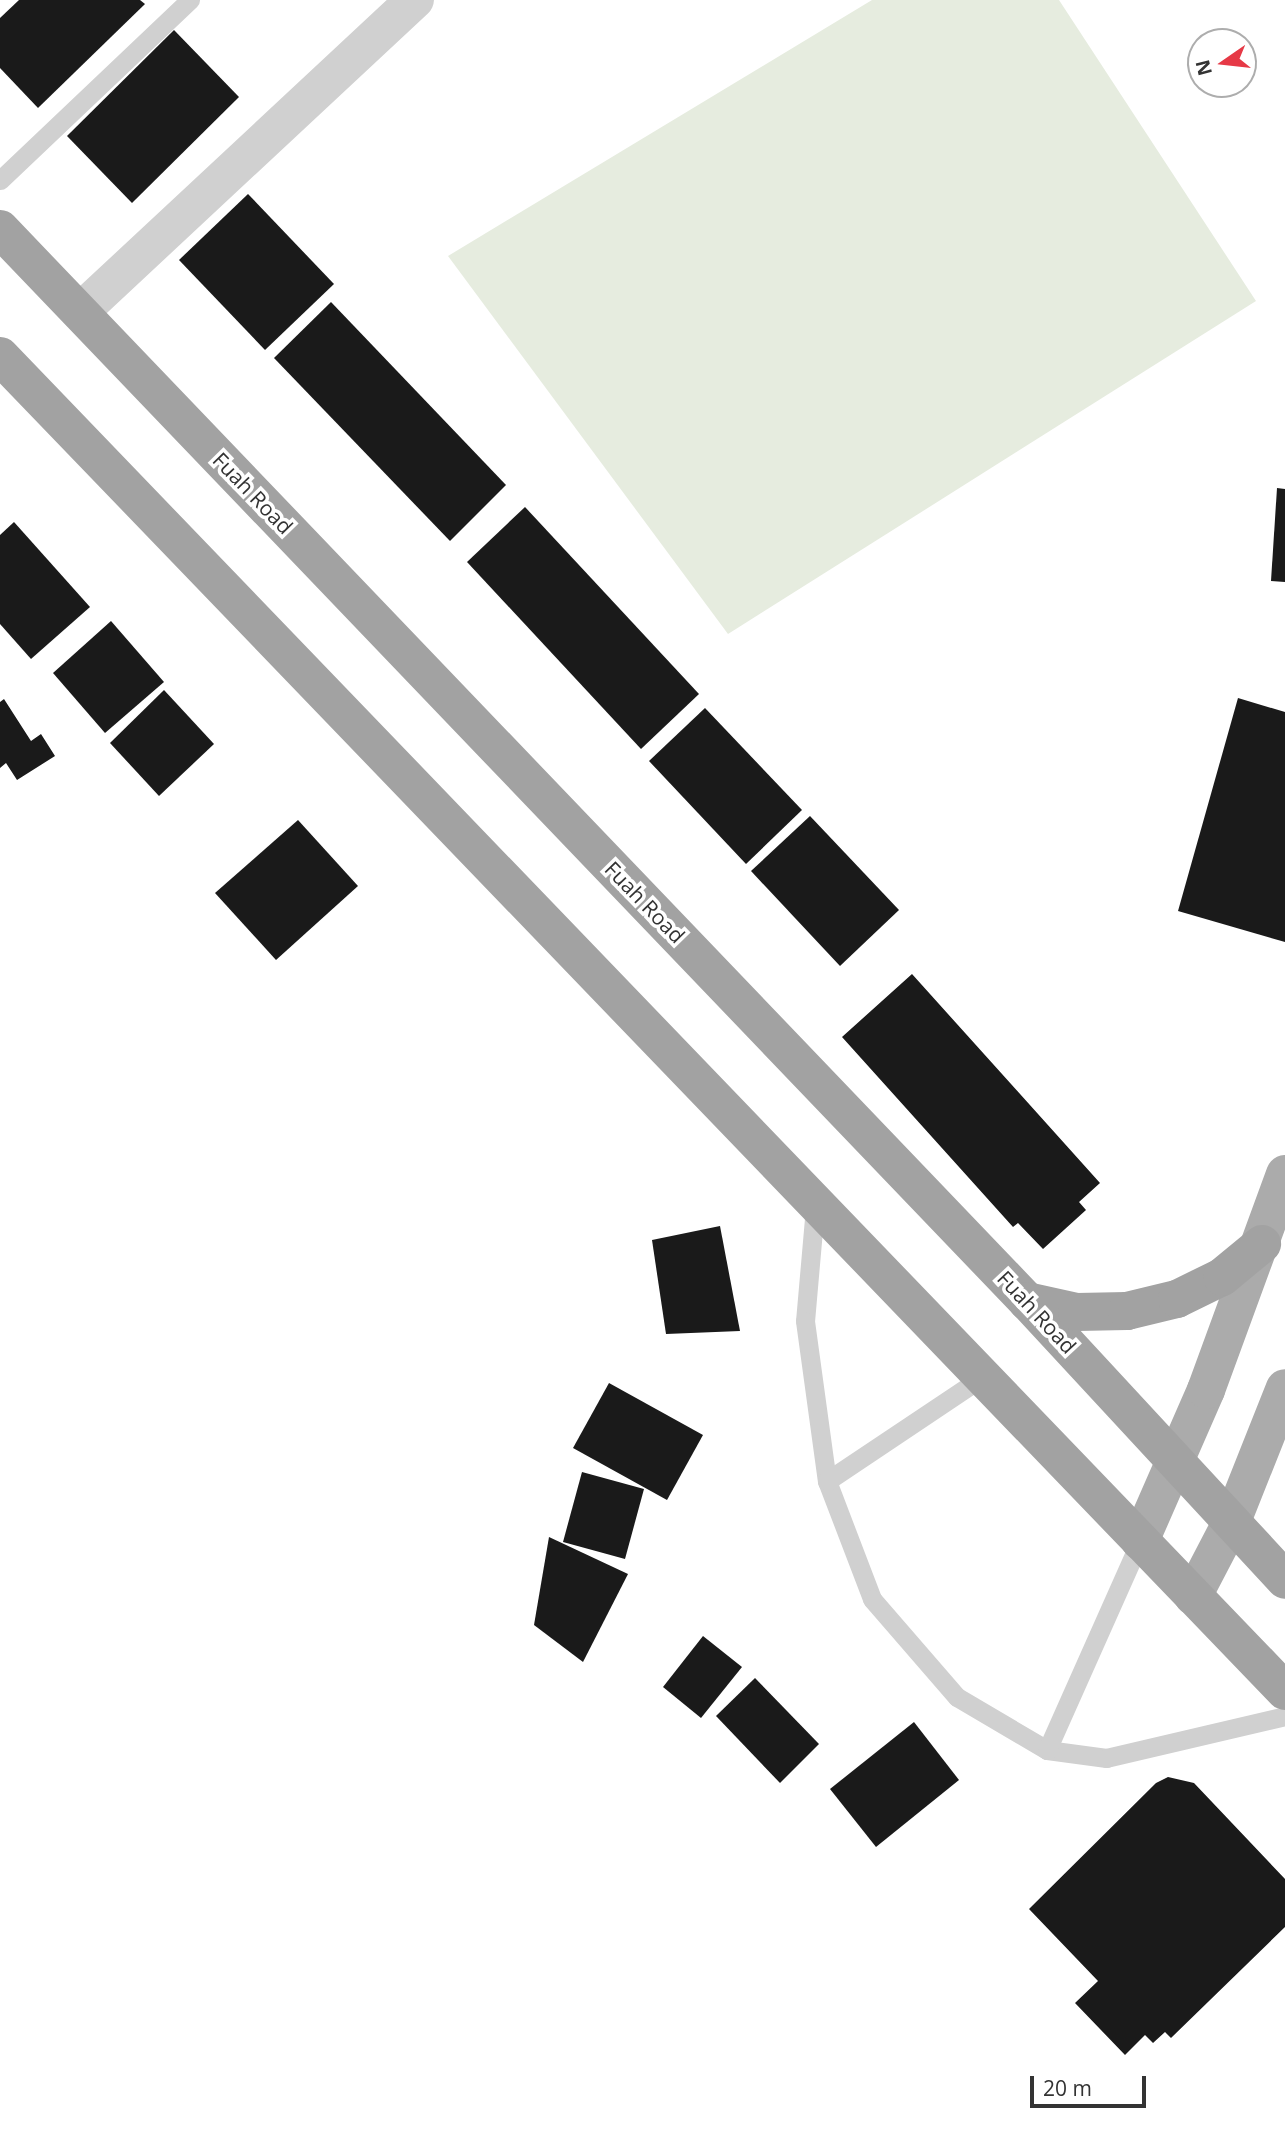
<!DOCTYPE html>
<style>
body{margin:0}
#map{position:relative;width:1285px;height:2136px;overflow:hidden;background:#fff;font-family:"Open Sans",sans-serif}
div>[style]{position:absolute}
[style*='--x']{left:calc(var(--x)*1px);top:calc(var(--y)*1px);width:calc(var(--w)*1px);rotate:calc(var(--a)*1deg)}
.green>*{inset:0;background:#e6ecdf}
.building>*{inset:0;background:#1a1a1a}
.service>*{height:19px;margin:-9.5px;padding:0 9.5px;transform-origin:9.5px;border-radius:9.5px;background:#d0d0d0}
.minor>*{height:38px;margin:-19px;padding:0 19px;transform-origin:19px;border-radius:19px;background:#d0d0d0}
.primary>*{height:38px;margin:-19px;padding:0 19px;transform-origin:19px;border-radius:19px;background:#ababab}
.trunk>*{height:38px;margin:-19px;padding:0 19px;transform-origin:19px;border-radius:19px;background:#a2a2a2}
span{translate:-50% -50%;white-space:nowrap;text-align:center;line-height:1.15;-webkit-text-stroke:7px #fff;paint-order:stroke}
.street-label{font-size:21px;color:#333}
.north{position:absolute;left:1187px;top:28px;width:70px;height:70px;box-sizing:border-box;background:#fff;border:2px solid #adadad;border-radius:50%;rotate:256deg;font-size:19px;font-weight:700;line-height:28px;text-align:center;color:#333}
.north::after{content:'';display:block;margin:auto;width:24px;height:32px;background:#e63946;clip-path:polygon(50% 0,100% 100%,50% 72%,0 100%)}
.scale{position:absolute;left:1030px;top:2076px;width:116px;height:32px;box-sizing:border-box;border:4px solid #333;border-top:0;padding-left:9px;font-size:21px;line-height:24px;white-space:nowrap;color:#333;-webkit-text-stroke:5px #fff;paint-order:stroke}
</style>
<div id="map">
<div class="green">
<i style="clip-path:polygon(872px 0,1059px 0,1256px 301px,728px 634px,448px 256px)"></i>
</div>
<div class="building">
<i style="clip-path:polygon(19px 0,140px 0,145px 4px,38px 108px,0 68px,0 18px)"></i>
<i style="clip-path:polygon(174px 30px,239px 97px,132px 203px,67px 136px)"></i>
<i style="clip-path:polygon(248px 194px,334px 284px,265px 350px,179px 260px)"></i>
<i style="clip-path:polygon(331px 302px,506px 485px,450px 541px,274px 358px)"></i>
<i style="clip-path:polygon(1277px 488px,1285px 489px,1285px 582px,1271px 581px)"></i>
<i style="clip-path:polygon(525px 507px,699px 694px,641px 749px,467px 562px)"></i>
<i style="clip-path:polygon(14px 522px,90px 607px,31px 659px,0 624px,0 535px)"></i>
<i style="clip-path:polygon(111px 621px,164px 682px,105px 733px,53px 673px)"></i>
<i style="clip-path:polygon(164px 690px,214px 744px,159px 796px,110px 743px)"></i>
<i style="clip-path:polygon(1238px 698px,1285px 712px,1285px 942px,1178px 911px)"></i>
<i style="clip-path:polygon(4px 699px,31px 741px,41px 734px,55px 756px,17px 780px,6px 763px,0 768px,0 702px)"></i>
<i style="clip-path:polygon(705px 708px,802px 810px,746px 864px,649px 761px)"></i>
<i style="clip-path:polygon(810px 816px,899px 910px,840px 966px,751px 871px)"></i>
<i style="clip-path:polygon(298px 820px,358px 886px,276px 960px,215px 893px)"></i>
<i style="clip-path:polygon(912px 974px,1100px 1183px,1079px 1202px,1086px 1210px,1043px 1249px,1018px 1223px,1013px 1227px,842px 1037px)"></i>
<i style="clip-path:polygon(720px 1226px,740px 1331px,666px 1334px,652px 1240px)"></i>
<i style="clip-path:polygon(609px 1383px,703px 1435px,667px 1500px,573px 1448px)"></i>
<i style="clip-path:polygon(582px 1472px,644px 1489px,625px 1559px,563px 1542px)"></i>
<i style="clip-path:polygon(549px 1537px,628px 1574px,583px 1662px,534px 1625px)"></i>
<i style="clip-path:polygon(703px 1636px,742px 1667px,701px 1718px,663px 1687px)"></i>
<i style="clip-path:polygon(755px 1678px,819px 1744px,780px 1783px,716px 1716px)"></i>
<i style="clip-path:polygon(914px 1722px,959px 1780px,876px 1847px,830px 1789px)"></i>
<i style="clip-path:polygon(1168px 1777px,1194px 1783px,1285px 1879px,1285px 1927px,1171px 2038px,1165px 2032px,1153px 2043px,1145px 2035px,1125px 2055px,1075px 2003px,1098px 1981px,1029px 1909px,1156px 1783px)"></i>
</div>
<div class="service">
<i style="--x:0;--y:180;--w:262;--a:-43.5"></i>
<i style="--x:815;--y:1207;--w:114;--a:95"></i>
<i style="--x:805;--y:1321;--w:162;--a:82.2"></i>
<i style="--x:827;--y:1481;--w:126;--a:69.1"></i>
<i style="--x:872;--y:1599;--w:130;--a:49.1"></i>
<i style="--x:957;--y:1697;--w:104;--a:30.5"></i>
<i style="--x:1047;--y:1750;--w:60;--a:7.7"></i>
<i style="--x:1106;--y:1758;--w:184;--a:-13.2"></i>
<i style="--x:827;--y:1481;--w:185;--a:-33.8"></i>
<i style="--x:1047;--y:1750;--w:229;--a:-66"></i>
</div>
<div class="minor">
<i style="--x:80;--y:312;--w:458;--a:-43"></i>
</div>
<div class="primary">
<i style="--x:1140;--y:1541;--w:165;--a:-66.4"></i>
<i style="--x:1206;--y:1390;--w:230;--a:-69.9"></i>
<i style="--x:1193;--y:1596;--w:85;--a:-62.5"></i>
<i style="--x:1232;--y:1521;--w:143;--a:-68.3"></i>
</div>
<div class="trunk">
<i style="--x:0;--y:229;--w:1485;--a:46.23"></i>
<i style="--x:1027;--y:1301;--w:380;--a:47.2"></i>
<i style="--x:0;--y:356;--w:1853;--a:46.09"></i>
<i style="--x:1027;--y:1301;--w:51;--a:12.4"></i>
<i style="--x:1077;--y:1312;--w:50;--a:-1.1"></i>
<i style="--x:1127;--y:1311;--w:51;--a:-13.5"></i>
<i style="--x:1177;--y:1299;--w:50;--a:-26.1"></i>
<i style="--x:1222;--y:1277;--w:52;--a:-39.5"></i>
</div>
<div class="street-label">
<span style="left:253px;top:493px;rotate:46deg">Fuah Road</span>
<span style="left:645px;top:902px;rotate:46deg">Fuah Road</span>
<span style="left:1037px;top:1312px;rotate:47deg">Fuah Road</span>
</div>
<div class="north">N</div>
<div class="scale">20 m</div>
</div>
